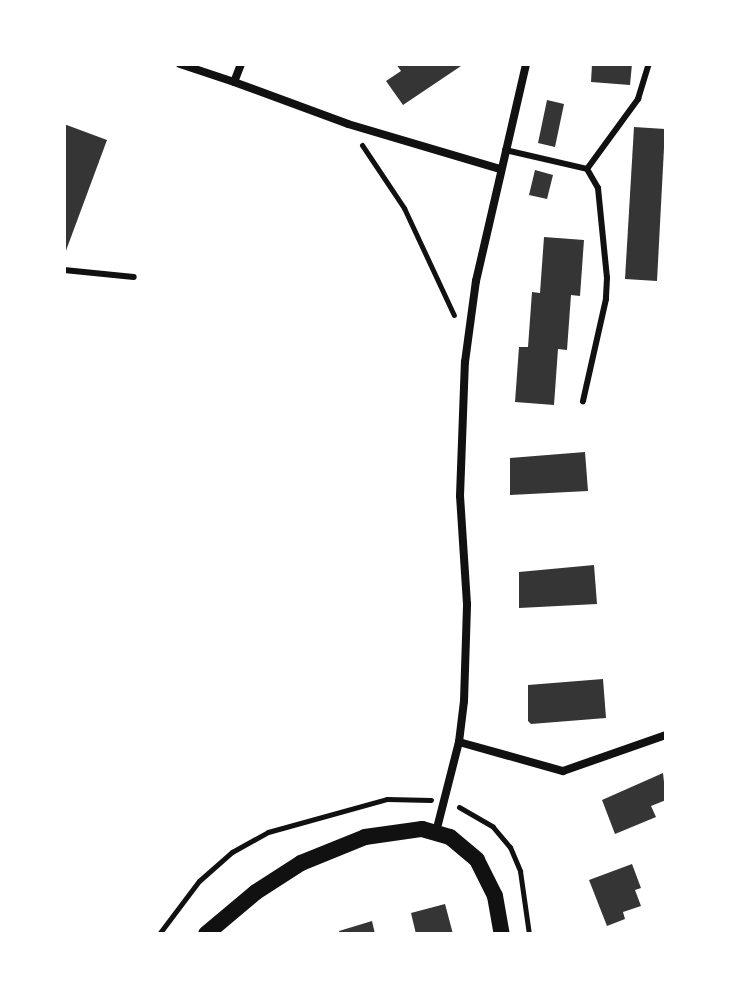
<!DOCTYPE html>
<style>
body{margin:0}
#map{position:relative;width:730px;height:998px;overflow:hidden;background:#fff;font-family:"Fira Sans Condensed",sans-serif}
div>[style]{position:absolute}
[style*='--x']{left:calc(var(--x)*1px);top:calc(var(--y)*1px);width:calc(var(--w)*1px);rotate:calc(var(--a)*1deg)}
.building>*{inset:0;background:#353535}
.path>*{height:5px;margin:-2.5px;padding:0 2.5px;transform-origin:2.5px;border-radius:2.5px;background:#111}
.service>*{height:6px;margin:-3px;padding:0 3px;transform-origin:3px;border-radius:3px;background:#111}
.minor>*{height:8px;margin:-4px;padding:0 4px;transform-origin:4px;border-radius:4px;background:#111}
.secondary>*{height:16px;margin:-8px;padding:0 8px;transform-origin:8px;border-radius:8px;background:#111}
span{translate:-50% -50%;white-space:nowrap;text-align:center;line-height:1.15;-webkit-text-stroke:6px #fff;paint-order:stroke}
.frame{position:absolute;inset:0;border:66px solid #fff;pointer-events:none}
</style>
<div id="map">
<div class="building">
<i style="clip-path:polygon(396px 64px,464px 64px,403px 105px,386px 81px,401px 71px)"></i>
<i style="clip-path:polygon(592px 64px,632px 64px,630px 85px,591px 82px)"></i>
<i style="clip-path:polygon(547px 100px,564px 104px,555px 147px,538px 143px)"></i>
<i style="clip-path:polygon(64px 124px,107px 140px,64px 256px)"></i>
<i style="clip-path:polygon(634px 127px,665px 129px,657px 281px,625px 279px)"></i>
<i style="clip-path:polygon(535px 170px,553px 175px,547px 199px,529px 195px)"></i>
<i style="clip-path:polygon(544px 237px,584px 240px,580px 296px,571px 295px,567px 350px,558px 349px,554px 405px,515px 402px,519px 347px,528px 347px,532px 292px,540px 293px)"></i>
<i style="clip-path:polygon(585px 452px,588px 491px,510px 495px,510px 458px)"></i>
<i style="clip-path:polygon(594px 565px,597px 604px,519px 608px,519px 572px)"></i>
<i style="clip-path:polygon(603px 679px,606px 718px,531px 724px,528px 721px,528px 685px)"></i>
<i style="clip-path:polygon(663px 773px,666px 800px,651px 806px,656px 817px,615px 834px,602px 800px)"></i>
<i style="clip-path:polygon(632px 864px,641px 888px,635px 890px,641px 906px,623px 912px,625px 919px,607px 926px,589px 880px)"></i>
<i style="clip-path:polygon(445px 904px,453px 934px,416px 934px,411px 913px)"></i>
<i style="clip-path:polygon(372px 921px,375px 934px,340px 934px,339px 931px)"></i>
</div>
<div class="path">
<i style="--x:362;--y:145;--w:76;--a:56.3"></i>
<i style="--x:404;--y:208;--w:118;--a:65"></i>
<i style="--x:459;--y:807;--w:39;--a:30"></i>
<i style="--x:493;--y:827;--w:26;--a:50"></i>
<i style="--x:510;--y:847;--w:26;--a:67"></i>
<i style="--x:520;--y:871;--w:64;--a:81.9"></i>
<i style="--x:159;--y:934;--w:66;--a:-53"></i>
<i style="--x:199;--y:881;--w:44;--a:-41.3"></i>
<i style="--x:232;--y:852;--w:41;--a:-29.1"></i>
<i style="--x:268;--y:832;--w:123;--a:-15.5"></i>
<i style="--x:387;--y:799;--w:44;--a:1.3"></i>
</div>
<div class="service">
<i style="--x:505;--y:150;--w:84;--a:13"></i>
<i style="--x:587;--y:169;--w:22;--a:60"></i>
<i style="--x:598;--y:188;--w:90;--a:84.3"></i>
<i style="--x:607;--y:278;--w:21;--a:93"></i>
<i style="--x:606;--y:299;--w:105;--a:102.7"></i>
<i style="--x:587;--y:169;--w:87;--a:-53.9"></i>
<i style="--x:638;--y:99;--w:37;--a:-73"></i>
<i style="--x:64;--y:270;--w:70;--a:5.7"></i>
</div>
<div class="minor">
<i style="--x:180;--y:64;--w:57;--a:18.4"></i>
<i style="--x:241;--y:64;--w:19;--a:111"></i>
<i style="--x:234;--y:82;--w:121;--a:20.2"></i>
<i style="--x:348;--y:124;--w:159;--a:16.5"></i>
<i style="--x:459;--y:742;--w:108;--a:15.6"></i>
<i style="--x:563;--y:771;--w:109;--a:-19.3"></i>
<i style="--x:436;--y:832;--w:93;--a:-75.7"></i>
<i style="--x:459;--y:742;--w:41;--a:-83"></i>
<i style="--x:464;--y:701;--w:97;--a:-88.2"></i>
<i style="--x:467;--y:604;--w:108;--a:-93.7"></i>
<i style="--x:460;--y:496;--w:134;--a:-87.9"></i>
<i style="--x:465;--y:362;--w:82;--a:-82.3"></i>
<i style="--x:476;--y:281;--w:223;--a:-77"></i>
</div>
<div class="secondary">
<i style="--x:206;--y:934;--w:65;--a:-40"></i>
<i style="--x:256;--y:892;--w:54;--a:-32.8"></i>
<i style="--x:301;--y:863;--w:69;--a:-22.1"></i>
<i style="--x:365;--y:837;--w:58;--a:-8"></i>
<i style="--x:422;--y:829;--w:29;--a:16"></i>
<i style="--x:450;--y:837;--w:35;--a:40"></i>
<i style="--x:477;--y:860;--w:40;--a:63.4"></i>
<i style="--x:495;--y:896;--w:39;--a:80"></i>
</div>
<div class="frame"></div>
</div>
